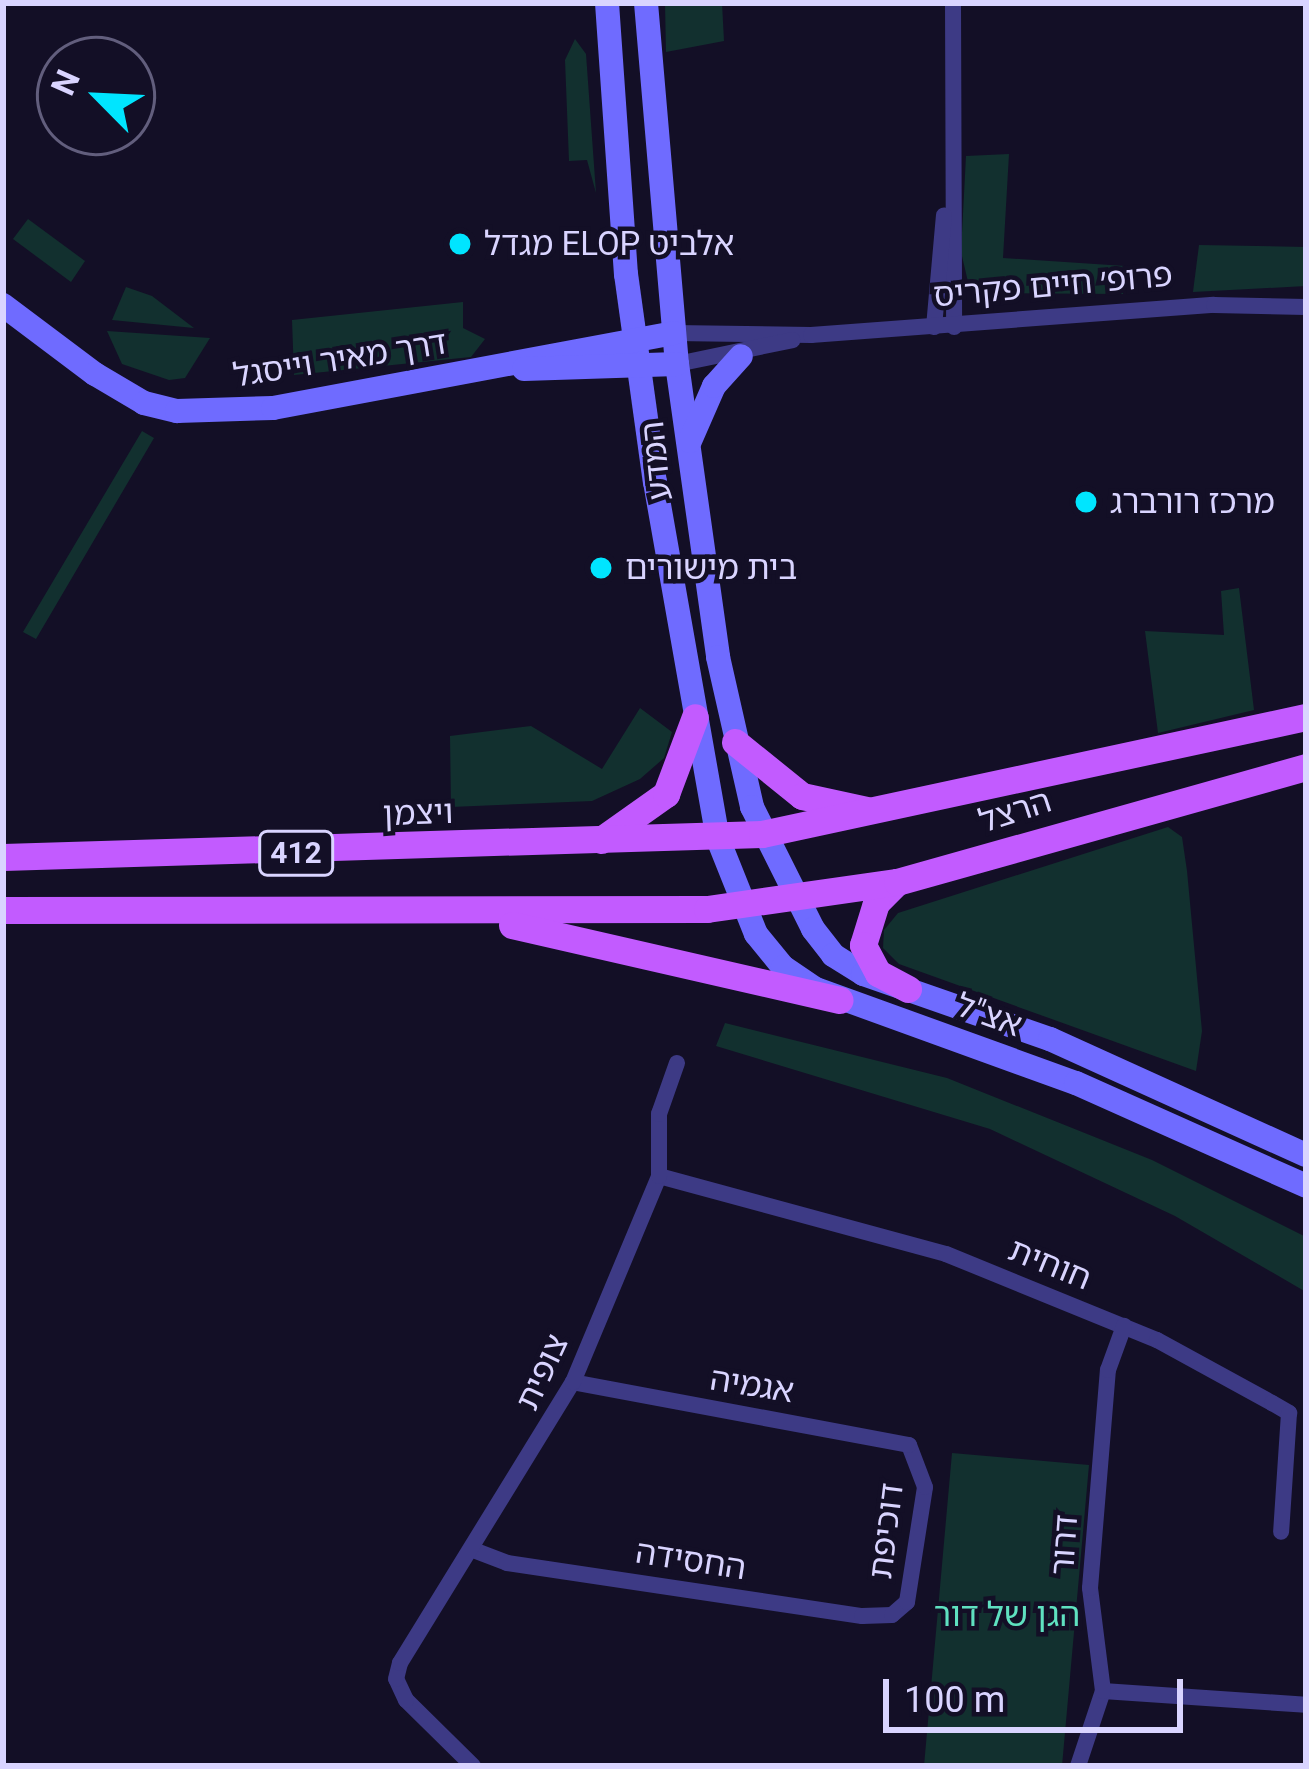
<!DOCTYPE html>
<meta charset="utf-8">
<style>
body{margin:0}
#map{position:relative;width:1309px;height:1769px;overflow:hidden;background:#130f26;font-family:Roboto,"Noto Sans Hebrew",sans-serif}
div>[style]{position:absolute}
[style*='--x']{left:calc(var(--x)*1px);top:calc(var(--y)*1px);width:calc(var(--w)*1px);rotate:calc(var(--a)*1deg)}
.green>*{inset:0;background:#12302f}
.street>*{height:16px;margin:-8px;padding:0 8px;transform-origin:8px;border-radius:8px;background:#3d3a85}
.secondary>*{height:24px;margin:-12px;padding:0 12px;transform-origin:12px;border-radius:12px;background:#6f6bff}
.primary>*{height:27px;margin:-13.5px;padding:0 13.5px;transform-origin:13.5px;border-radius:13.5px;background:#c25bff}
.dots>*{width:33px;height:33px;translate:-50% -50%;box-sizing:border-box;border:6px solid #130f26;border-radius:50%}
span{translate:-50% -50%;white-space:nowrap;text-align:center;line-height:1.15;-webkit-text-stroke:9px #130f26;paint-order:stroke}
.shield-label span{padding:3px 9px;background:#130f26;border:3px solid;border-radius:9px;-webkit-text-stroke-width:0}
.shield-label{font-size:30px;color:#d9d4ff;font-weight:700}
.poi-label{font-size:33px;color:#d9d4ff}
.left{translate:0 -50%;text-align:left}
.street-label{font-size:33px;color:#d9d4ff}
.park-label{font-size:33px;color:#5fe0c0}
.frame{position:absolute;inset:0;border:6px solid #d9d4ff;pointer-events:none}
.north{position:absolute;left:36px;top:36px;width:120px;height:120px;box-sizing:border-box;background:#130f26;border:3px solid #625e7d;border-radius:50%;rotate:294deg;font-size:33px;font-weight:700;line-height:48px;text-align:center;color:#d9d4ff}
.north::after{content:'';display:block;margin:auto;width:42px;height:54px;background:#00e5ff;clip-path:polygon(50% 0,100% 100%,50% 72%,0 100%)}
.scale{position:absolute;left:883px;top:1679px;width:300px;height:54px;box-sizing:border-box;border:6px solid #d9d4ff;border-top:0;padding-left:15px;font-size:36px;line-height:42px;white-space:nowrap;color:#d9d4ff;-webkit-text-stroke:9px #130f26;paint-order:stroke}
</style>
<div id="map">
<div class="green">
<i style="clip-path:polygon(665px 3px,722px 3px,724px 41px,666px 52px)"></i>
<i style="clip-path:polygon(575px 39px,586px 54px,596px 193px,587px 160px,569px 161px,565px 60px)"></i>
<i style="clip-path:polygon(1009px 154px,1003px 258px,1125px 266px,1123px 294px,978px 293px,969px 286px,961px 252px,966px 156px)"></i>
<i style="clip-path:polygon(28px 219px,85px 261px,71px 282px,13px 239px)"></i>
<i style="clip-path:polygon(1199px 245px,1306px 247px,1306px 286px,1193px 292px)"></i>
<i style="clip-path:polygon(126px 287px,152px 296px,194px 328px,112px 320px)"></i>
<i style="clip-path:polygon(463px 302px,463px 328px,485px 339px,471px 357px,294px 375px,292px 320px)"></i>
<i style="clip-path:polygon(107px 331px,210px 338px,185px 378px,169px 380px,122px 364px)"></i>
<i style="clip-path:polygon(142px 431px,154px 438px,36px 639px,23px 632px)"></i>
<i style="clip-path:polygon(1239px 588px,1254px 710px,1158px 733px,1145px 631px,1224px 635px,1221px 591px)"></i>
<i style="clip-path:polygon(640px 708px,672px 732px,664px 758px,640px 779px,592px 801px,451px 807px,450px 736px,531px 726px,602px 769px)"></i>
<i style="clip-path:polygon(1168px 827px,1182px 837px,1187px 871px,1202px 1031px,1196px 1071px,899px 964px,883px 948px,884px 930px,898px 913px)"></i>
<i style="clip-path:polygon(725px 1023px,947px 1078px,1152px 1160px,1306px 1237px,1306px 1292px,1175px 1216px,990px 1129px,716px 1046px)"></i>
<i style="clip-path:polygon(952px 1453px,1089px 1465px,1062px 1766px,924px 1766px)"></i>
</div>
<div class="street">
<i style="--x:953;--y:3;--w:324;--a:89.8"></i>
<i style="--x:934;--y:327;--w:112;--a:-84.9"></i>
<i style="--x:674;--y:333;--w:137;--a:0.8"></i>
<i style="--x:811;--y:335;--w:404;--a:-4.3"></i>
<i style="--x:1214;--y:305;--w:92;--a:1.2"></i>
<i style="--x:677;--y:364;--w:118;--a:-11.7"></i>
<i style="--x:659;--y:1176;--w:297;--a:15.2"></i>
<i style="--x:946;--y:1254;--w:228;--a:22.2"></i>
<i style="--x:1157;--y:1340;--w:131;--a:28.7"></i>
<i style="--x:1272;--y:1403;--w:20;--a:30"></i>
<i style="--x:1289;--y:1413;--w:119;--a:93.8"></i>
<i style="--x:476;--y:1551;--w:33;--a:21"></i>
<i style="--x:507;--y:1563;--w:359;--a:8.5"></i>
<i style="--x:862;--y:1616;--w:30;--a:-2"></i>
<i style="--x:892;--y:1615;--w:20;--a:-41"></i>
<i style="--x:907;--y:1602;--w:116;--a:-81.1"></i>
<i style="--x:925;--y:1487;--w:45;--a:-110.9"></i>
<i style="--x:909;--y:1445;--w:342;--a:-169.4"></i>
<i style="--x:1103;--y:1691;--w:203;--a:3.9"></i>
<i style="--x:473;--y:1766;--w:94;--a:-135.4"></i>
<i style="--x:406;--y:1700;--w:23;--a:-115"></i>
<i style="--x:396;--y:1679;--w:16;--a:-76"></i>
<i style="--x:400;--y:1663;--w:330;--a:-58.4"></i>
<i style="--x:573;--y:1382;--w:223;--a:-67.3"></i>
<i style="--x:659;--y:1176;--w:62;--a:-90"></i>
<i style="--x:659;--y:1114;--w:54;--a:-70.6"></i>
<i style="--x:1078;--y:1766;--w:79;--a:-71.6"></i>
<i style="--x:1103;--y:1691;--w:104;--a:-97.2"></i>
<i style="--x:1090;--y:1588;--w:219;--a:-85.3"></i>
<i style="--x:1108;--y:1370;--w:47;--a:-70"></i>
</div>
<div class="secondary">
<i style="--x:607;--y:3;--w:272;--a:86"></i>
<i style="--x:626;--y:274;--w:210;--a:82.1"></i>
<i style="--x:655;--y:482;--w:363;--a:80"></i>
<i style="--x:718;--y:839;--w:102;--a:68.2"></i>
<i style="--x:756;--y:934;--w:43;--a:50.7"></i>
<i style="--x:783;--y:967;--w:40;--a:34"></i>
<i style="--x:816;--y:989;--w:276;--a:19.9"></i>
<i style="--x:1076;--y:1083;--w:252;--a:24.1"></i>
<i style="--x:646;--y:3;--w:362;--a:85.1"></i>
<i style="--x:677;--y:364;--w:296;--a:82"></i>
<i style="--x:718;--y:657;--w:154;--a:77.2"></i>
<i style="--x:752;--y:807;--w:136;--a:63.4"></i>
<i style="--x:813;--y:929;--w:33;--a:52"></i>
<i style="--x:833;--y:955;--w:36;--a:32"></i>
<i style="--x:863;--y:974;--w:198;--a:19.2"></i>
<i style="--x:1050;--y:1039;--w:281;--a:24.4"></i>
<i style="--x:3;--y:305;--w:115;--a:36.9"></i>
<i style="--x:95;--y:374;--w:57;--a:30.6"></i>
<i style="--x:144;--y:403;--w:34;--a:14"></i>
<i style="--x:177;--y:411;--w:96;--a:-1.8"></i>
<i style="--x:273;--y:408;--w:408;--a:-10.6"></i>
<i style="--x:524;--y:369;--w:153;--a:-1.9"></i>
<i style="--x:690;--y:441;--w:60;--a:-66.4"></i>
<i style="--x:714;--y:386;--w:40;--a:-48"></i>
</div>
<div class="primary">
<i style="--x:735;--y:742;--w:86;--a:38.9"></i>
<i style="--x:802;--y:796;--w:66;--a:12.3"></i>
<i style="--x:601;--y:840;--w:80;--a:-35.3"></i>
<i style="--x:666;--y:794;--w:82;--a:-69.4"></i>
<i style="--x:3;--y:857;--w:759;--a:-1.74"></i>
<i style="--x:762;--y:834;--w:556;--a:-12.14"></i>
<i style="--x:897;--y:882;--w:30;--a:135"></i>
<i style="--x:876;--y:903;--w:44;--a:107.2"></i>
<i style="--x:863;--y:945;--w:32;--a:62"></i>
<i style="--x:878;--y:973;--w:34;--a:28"></i>
<i style="--x:3;--y:910;--w:704;--a:-0.08"></i>
<i style="--x:707;--y:909;--w:192;--a:-8.1"></i>
<i style="--x:897;--y:882;--w:425;--a:-15.7"></i>
<i style="--x:512;--y:925;--w:336;--a:12.9"></i>
</div>
<div class="dots">
<i style="left:460px;top:244px;background:#00e5ff"></i>
<i style="left:1086px;top:502px;background:#00e5ff"></i>
<i style="left:601px;top:568px;background:#00e5ff"></i>
</div>
<div class="shield-label">
<span style="left:296px;top:853px">412</span>
</div>
<div class="poi-label">
<span class="left" style="left:484px;top:244px">מגדל ELOP אלביט</span>
<span class="left" style="left:1110px;top:502px">מרכז רורברג</span>
<span class="left" style="left:625px;top:568px">בית מישורים</span>
</div>
<div class="street-label">
<span style="left:1053px;top:285px;rotate:-5deg">פרופ׳ חיים פקריס</span>
<span style="left:340px;top:359px;rotate:-9deg">דרך מאיר וייסגל</span>
<span style="left:656px;top:461px;rotate:-96deg">המדע</span>
<span style="left:1015px;top:811px;rotate:-18deg">הרצל</span>
<span style="left:418px;top:813px;rotate:-2deg">ויצמן</span>
<span style="left:989px;top:1015px;rotate:20deg">אצ"ל</span>
<span style="left:1050px;top:1264px;rotate:22deg">חוחית</span>
<span style="left:542px;top:1372px;rotate:-65deg">צופית</span>
<span style="left:752px;top:1385px;rotate:9deg">אגמיה</span>
<span style="left:886px;top:1531px;rotate:-83deg">דוכיפת</span>
<span style="left:1064px;top:1545px;rotate:-86deg">דרור</span>
<span style="left:691px;top:1560px;rotate:9deg">החסידה</span>
</div>
<div class="park-label">
<span style="left:1007px;top:1615px">הגן של דור</span>
</div>
<div class="frame"></div>
<div class="north">N</div>
<div class="scale">100 m</div>
</div>
